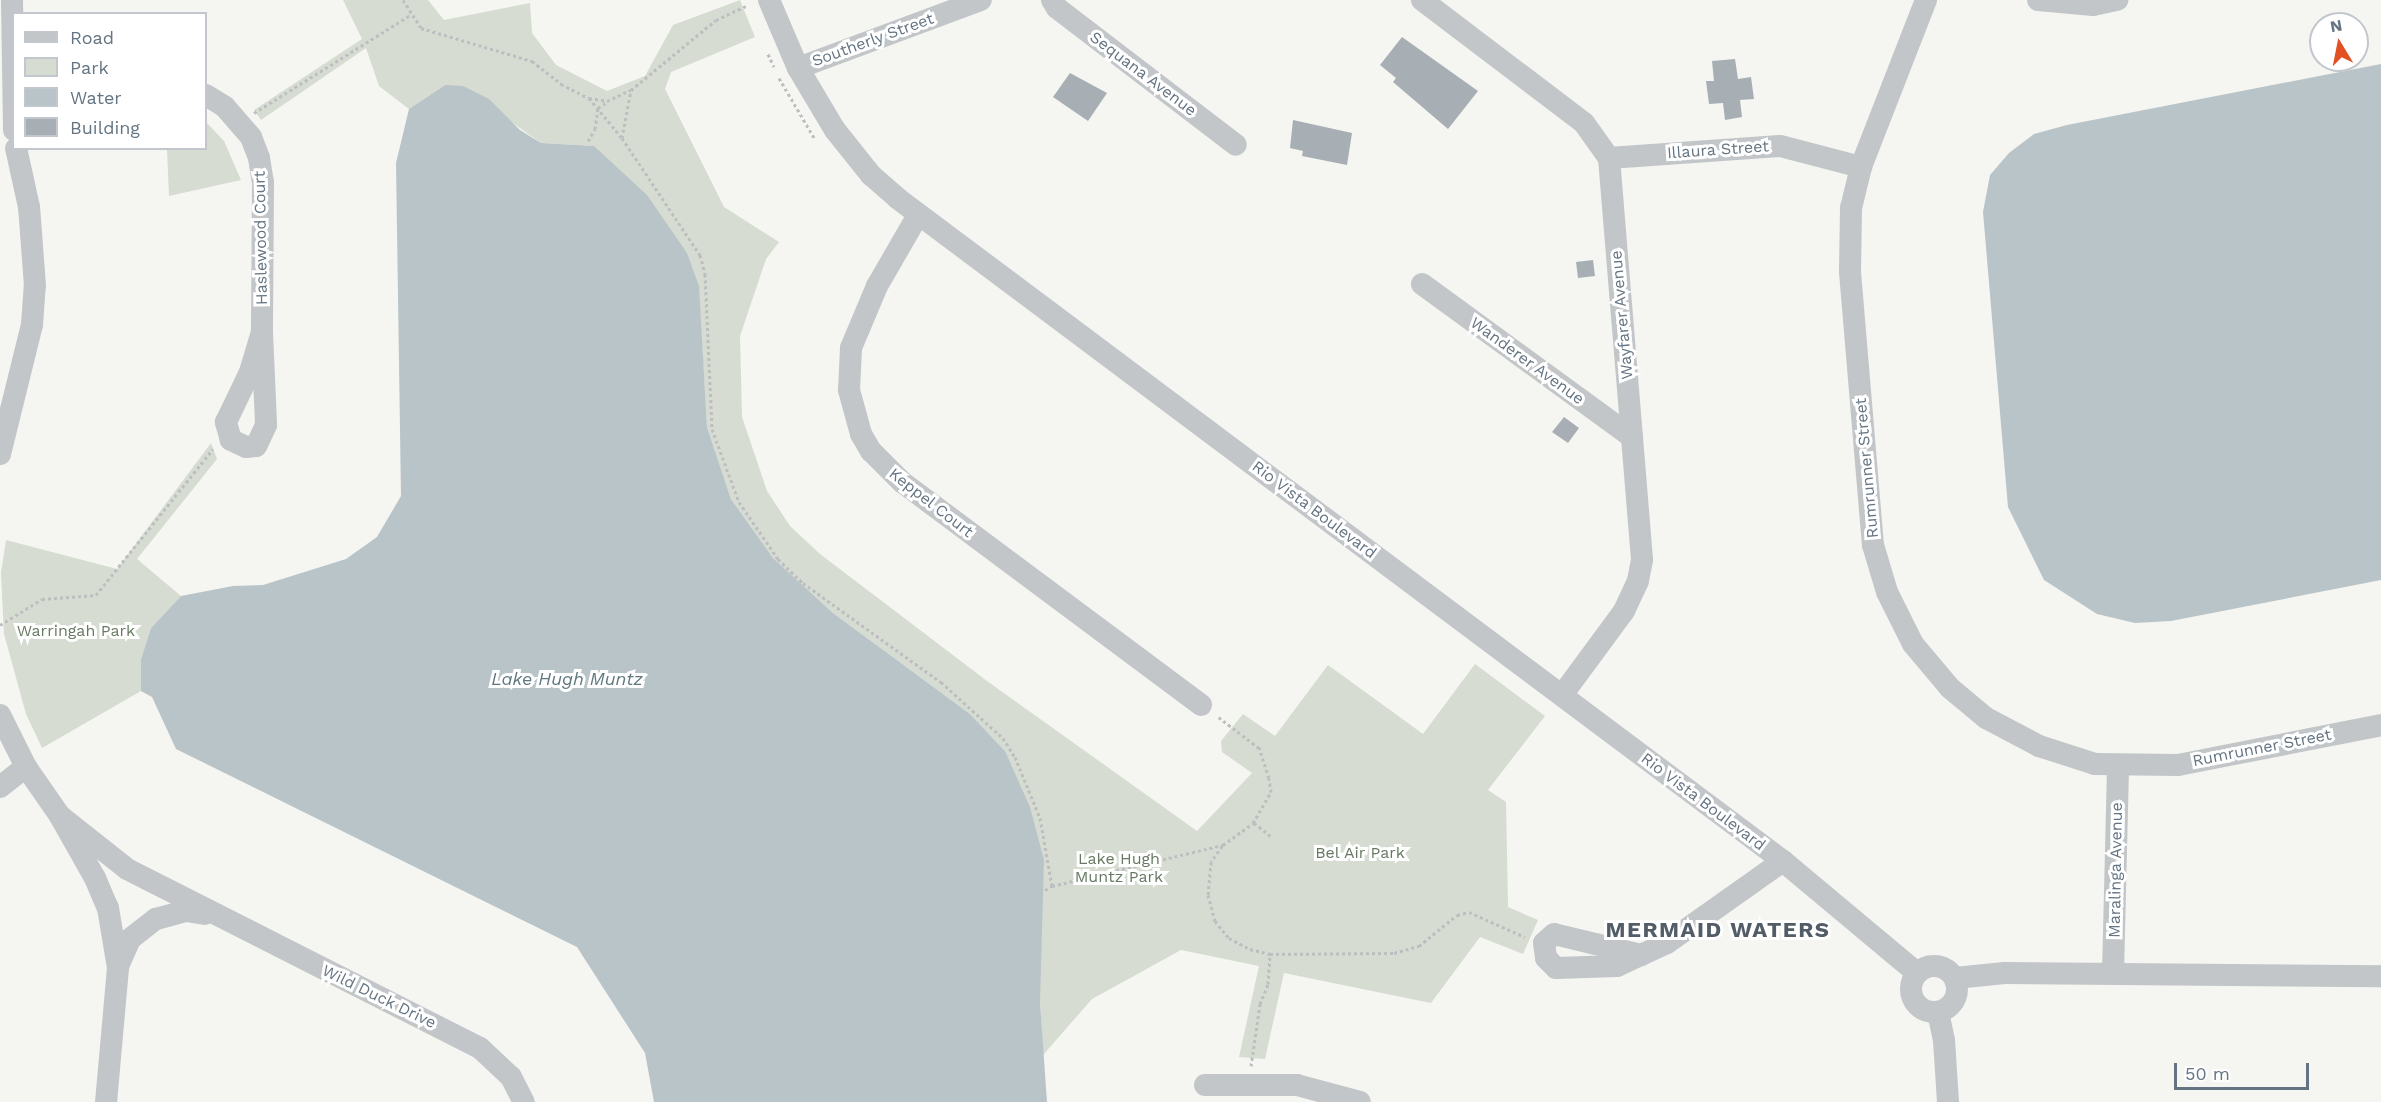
<!DOCTYPE html>
<style>
body{margin:0}
#map{position:relative;width:2381px;height:1102px;overflow:hidden;background:#f5f5f1;font-family:"Work Sans",sans-serif}
div>[style]{position:absolute}
[style*='--x']{left:calc(var(--x)*1px);top:calc(var(--y)*1px);width:calc(var(--w)*1px);rotate:calc(var(--a)*1deg)}
.green>*{inset:0;background:#d6dcd2}
.water>*{inset:0;background:#b9c4c8}
.building>*{inset:0;background:#a7afb4}
.path>*{height:3px;margin-top:-1.5px;transform-origin:0;background:repeating-linear-gradient(90deg,#bcbec0 0 3px,transparent 0 6px)}
.minor>*{height:22px;margin:-11px;padding:0 11px;transform-origin:11px;border-radius:11px;background:#c2c6c9}
.minor>.ring{margin:-11px;padding:0;box-sizing:content-box;background:none;border:22px solid #c2c6c9;border-radius:50%}
span{translate:-50% -50%;white-space:nowrap;text-align:center;line-height:1.15;-webkit-text-stroke:6px #fff;paint-order:stroke}
.street-label{font-size:16px;color:#647482}
.park-label{font-size:16px;color:#677962}
.water-label{font-size:18px;color:#5f777f;font-style:italic}
.district-label{font-size:22px;color:#525d67;font-weight:700;letter-spacing:1.5px}
.legend{position:absolute;left:12px;top:12px;width:195px;height:138px;box-sizing:border-box;background:#fff;border:2px solid #c1c7cd;margin:0;padding:8px 10px;list-style:none;font-size:18px;color:#647482}
.legend li{display:flex;align-items:center;gap:12px;height:30px}
.legend b{width:30px;border:2px solid #c1c7cd}
.north{position:absolute;left:2309px;top:12px;width:60px;height:60px;box-sizing:border-box;background:#fff;border:2px solid #c1c7cd;border-radius:50%;rotate:350deg;font-size:16px;font-weight:700;line-height:24px;text-align:center;color:#647482}
.north::after{content:'';display:block;margin:auto;width:21px;height:27px;background:#e25123;clip-path:polygon(50% 0,100% 100%,50% 72%,0 100%)}
.scale{position:absolute;left:2174px;top:1063px;width:135px;height:27px;box-sizing:border-box;border:3px solid #647482;border-top:0;padding-left:8px;font-size:18px;line-height:21px;white-space:nowrap;color:#647482;-webkit-text-stroke:4px #fff;paint-order:stroke}
</style>
<div id="map">
<div class="green">
<i style="clip-path:polygon(343px 0,428px 0,444px 20px,530px 3px,532px 33px,556px 65px,607px 91px,645px 76px,673px 25px,740px 0,755px 37px,671px 72px,665px 89px,724px 207px,779px 242px,766px 259px,740px 336px,742px 417px,767px 491px,790px 526px,820px 554px,987px 681px,1197px 831px,1252px 773px,1222px 752px,1221px 741px,1243px 714px,1275px 736px,1328px 665px,1423px 734px,1475px 664px,1545px 716px,1488px 790px,1506px 802px,1508px 907px,1538px 920px,1523px 954px,1480px 937px,1431px 1003px,1284px 973px,1265px 1059px,1239px 1057px,1259px 966px,1181px 950px,1092px 999px,1043px 1055px,1040px 1001px,1005px 751px,970px 714px,833px 613px,773px 558px,731px 499px,707px 427px,701px 328px,687px 253px,594px 146px,541px 143px,506px 118px,445px 85px,409px 109px,379px 86px,366px 48px,261px 120px,254px 110px,362px 39px)"></i>
<i style="clip-path:polygon(206px 122px,224px 141px,241px 180px,169px 196px,167px 149px,206px 148px)"></i>
<i style="clip-path:polygon(211px 443px,217px 459px,137px 559px,181px 596px,151px 628px,141px 659px,141px 691px,42px 748px,26px 714px,4px 634px,1px 573px,6px 540px,117px 569px)"></i>
</div>
<div class="water">
<i style="clip-path:polygon(2381px 64px,2381px 580px,2171px 621px,2135px 623px,2097px 614px,2044px 580px,2008px 507px,1983px 212px,1990px 175px,2009px 153px,2034px 134px,2067px 125px)"></i>
<i style="clip-path:polygon(445px 85px,463px 86px,489px 99px,520px 130px,541px 143px,594px 146px,647px 195px,687px 253px,699px 286px,707px 427px,731px 499px,773px 558px,833px 613px,970px 714px,1005px 751px,1030px 807px,1044px 860px,1040px 1002px,1047px 1102px,654px 1102px,645px 1053px,577px 947px,176px 749px,152px 697px,141px 691px,141px 659px,151px 628px,181px 596px,233px 586px,263px 585px,346px 559px,377px 537px,401px 496px,396px 163px,409px 109px)"></i>
</div>
<div class="building">
<i style="clip-path:polygon(1402px 37px,1478px 91px,1448px 129px,1393px 82px,1396px 78px,1380px 65px)"></i>
<i style="clip-path:polygon(1735px 59px,1738px 79px,1751px 77px,1754px 99px,1740px 100px,1742px 117px,1725px 120px,1723px 103px,1709px 104px,1706px 81px,1714px 81px,1712px 61px)"></i>
<i style="clip-path:polygon(1070px 73px,1107px 93px,1088px 121px,1053px 97px)"></i>
<i style="clip-path:polygon(1293px 120px,1352px 133px,1347px 165px,1302px 156px,1303px 151px,1290px 148px)"></i>
<i style="clip-path:polygon(1593px 260px,1595px 276px,1578px 278px,1576px 262px)"></i>
<i style="clip-path:polygon(1564px 417px,1579px 428px,1568px 443px,1552px 432px)"></i>
</div>
<div class="path">
<i style="--x:403;--y:0;--w:33;--a:57"></i>
<i style="--x:421;--y:28;--w:116;--a:16.6"></i>
<i style="--x:532;--y:61;--w:37;--a:38"></i>
<i style="--x:561;--y:84;--w:31;--a:27"></i>
<i style="--x:589;--y:98;--w:18;--a:9"></i>
<i style="--x:607;--y:101;--w:26;--a:-25"></i>
<i style="--x:631;--y:90;--w:110;--a:-39.5"></i>
<i style="--x:716;--y:20;--w:35;--a:-25"></i>
<i style="--x:768;--y:54;--w:14;--a:65"></i>
<i style="--x:779;--y:78;--w:71;--a:59.5"></i>
<i style="--x:589;--y:98;--w:52;--a:50.5"></i>
<i style="--x:622;--y:138;--w:141;--a:56.3"></i>
<i style="--x:700;--y:255;--w:20;--a:75"></i>
<i style="--x:705;--y:274;--w:155;--a:87.4"></i>
<i style="--x:712;--y:429;--w:78;--a:69.7"></i>
<i style="--x:739;--y:502;--w:69;--a:55.6"></i>
<i style="--x:778;--y:559;--w:35;--a:44"></i>
<i style="--x:803;--y:583;--w:170;--a:35.7"></i>
<i style="--x:941;--y:682;--w:84;--a:42.1"></i>
<i style="--x:1003;--y:738;--w:22;--a:58"></i>
<i style="--x:1015;--y:757;--w:66;--a:67.7"></i>
<i style="--x:1040;--y:818;--w:69;--a:80"></i>
<i style="--x:1052;--y:886;--w:176;--a:-13.5"></i>
<i style="--x:1223;--y:845;--w:37;--a:-36"></i>
<i style="--x:1253;--y:823;--w:36;--a:-60"></i>
<i style="--x:1271;--y:792;--w:14;--a:-98"></i>
<i style="--x:1269;--y:778;--w:32;--a:-108"></i>
<i style="--x:1259;--y:748;--w:53;--a:-142.7"></i>
<i style="--x:254;--y:113;--w:184;--a:-32.1"></i>
<i style="--x:622;--y:138;--w:49;--a:-79.4"></i>
<i style="--x:588;--y:141;--w:14;--a:-60"></i>
<i style="--x:595;--y:129;--w:21;--a:-82"></i>
<i style="--x:598;--y:108;--w:11;--a:-34"></i>
<i style="--x:0;--y:625;--w:49;--a:-31.8"></i>
<i style="--x:42;--y:599;--w:54;--a:-4.2"></i>
<i style="--x:96;--y:595;--w:187;--a:-51.3"></i>
<i style="--x:1254;--y:823;--w:23;--a:38"></i>
<i style="--x:1222;--y:846;--w:19;--a:125"></i>
<i style="--x:1211;--y:862;--w:33;--a:95"></i>
<i style="--x:1208;--y:895;--w:27;--a:75"></i>
<i style="--x:1215;--y:921;--w:22;--a:51"></i>
<i style="--x:1229;--y:938;--w:24;--a:28"></i>
<i style="--x:1250;--y:949;--w:21;--a:14"></i>
<i style="--x:1270;--y:954;--w:124;--a:-0.5"></i>
<i style="--x:1394;--y:953;--w:26;--a:-16"></i>
<i style="--x:1419;--y:946;--w:49;--a:-39.2"></i>
<i style="--x:1457;--y:915;--w:12;--a:-14"></i>
<i style="--x:1469;--y:912;--w:61;--a:24.1"></i>
<i style="--x:1045;--y:890;--w:8;--a:-30"></i>
<i style="--x:1251;--y:1066;--w:63;--a:-81.7"></i>
<i style="--x:1260;--y:1004;--w:22;--a:-68"></i>
<i style="--x:1268;--y:984;--w:30;--a:-86"></i>
</div>
<div class="minor">
<i style="--x:12;--y:0;--w:130;--a:89.1"></i>
<i style="--x:769;--y:0;--w:74;--a:66.9"></i>
<i style="--x:798;--y:68;--w:72;--a:59.2"></i>
<i style="--x:835;--y:130;--w:58;--a:51.3"></i>
<i style="--x:871;--y:175;--w:35;--a:41"></i>
<i style="--x:897;--y:198;--w:1107;--a:36.81"></i>
<i style="--x:1783;--y:861;--w:175;--a:39.9"></i>
<i style="--x:1052;--y:0;--w:9;--a:58"></i>
<i style="--x:1057;--y:8;--w:225;--a:37.4"></i>
<i style="--x:1422;--y:0;--w:203;--a:37.2"></i>
<i style="--x:1584;--y:123;--w:43;--a:54.5"></i>
<i style="--x:1609;--y:158;--w:403;--a:85.3"></i>
<i style="--x:1642;--y:560;--w:21;--a:101"></i>
<i style="--x:1638;--y:581;--w:33;--a:115"></i>
<i style="--x:1624;--y:611;--w:104;--a:126.4"></i>
<i style="--x:1926;--y:0;--w:179;--a:111.3"></i>
<i style="--x:1861;--y:167;--w:42;--a:103.7"></i>
<i style="--x:1851;--y:208;--w:64;--a:90.9"></i>
<i style="--x:1850;--y:272;--w:274;--a:85.2"></i>
<i style="--x:1873;--y:545;--w:49;--a:73.4"></i>
<i style="--x:1887;--y:592;--w:58;--a:63.4"></i>
<i style="--x:1913;--y:644;--w:57;--a:49.9"></i>
<i style="--x:1950;--y:688;--w:47;--a:39.8"></i>
<i style="--x:1986;--y:718;--w:60;--a:27.8"></i>
<i style="--x:2039;--y:746;--w:59;--a:17.8"></i>
<i style="--x:2095;--y:764;--w:83;--a:0.7"></i>
<i style="--x:2178;--y:765;--w:207;--a:-11.1"></i>
<i style="--x:2038;--y:0;--w:55;--a:5.2"></i>
<i style="--x:2093;--y:5;--w:25;--a:-12"></i>
<i style="--x:798;--y:68;--w:195;--a:-20.4"></i>
<i style="--x:206;--y:95;--w:22;--a:32"></i>
<i style="--x:225;--y:107;--w:40;--a:49"></i>
<i style="--x:251;--y:137;--w:22;--a:69"></i>
<i style="--x:259;--y:158;--w:24;--a:81"></i>
<i style="--x:263;--y:182;--w:150;--a:90.4"></i>
<i style="--x:262;--y:332;--w:93;--a:87.5"></i>
<i style="--x:266;--y:425;--w:23;--a:115"></i>
<i style="--x:256;--y:446;--w:10;--a:174"></i>
<i style="--x:246;--y:447;--w:17;--a:-155"></i>
<i style="--x:231;--y:440;--w:19;--a:-106"></i>
<i style="--x:226;--y:422;--w:55;--a:-64.4"></i>
<i style="--x:250;--y:372;--w:42;--a:-73.3"></i>
<i style="--x:1609;--y:158;--w:171;--a:-4"></i>
<i style="--x:1780;--y:146;--w:84;--a:14.5"></i>
<i style="--x:918;--y:215;--w:82;--a:120"></i>
<i style="--x:877;--y:286;--w:67;--a:112.8"></i>
<i style="--x:851;--y:348;--w:42;--a:92.7"></i>
<i style="--x:849;--y:390;--w:46;--a:74.7"></i>
<i style="--x:861;--y:434;--w:20;--a:60"></i>
<i style="--x:871;--y:451;--w:44;--a:45"></i>
<i style="--x:902;--y:482;--w:373;--a:36.7"></i>
<i style="--x:1422;--y:284;--w:260;--a:36.1"></i>
<i style="--x:0;--y:454;--w:133;--a:-76.1"></i>
<i style="--x:32;--y:325;--w:39;--a:-86"></i>
<i style="--x:35;--y:286;--w:79;--a:-94.3"></i>
<i style="--x:29;--y:207;--w:60;--a:-102.4"></i>
<i style="--x:0;--y:715;--w:58;--a:63.4"></i>
<i style="--x:26;--y:767;--w:60;--a:55.2"></i>
<i style="--x:60;--y:816;--w:71;--a:60.6"></i>
<i style="--x:95;--y:878;--w:33;--a:67"></i>
<i style="--x:108;--y:908;--w:61;--a:80.5"></i>
<i style="--x:118;--y:968;--w:135;--a:95.1"></i>
<i style="--x:0;--y:787;--w:33;--a:-38"></i>
<i style="--x:60;--y:816;--w:85;--a:38.3"></i>
<i style="--x:127;--y:869;--w:396;--a:26.9"></i>
<i style="--x:480;--y:1048;--w:42;--a:43.1"></i>
<i style="--x:511;--y:1077;--w:28;--a:63"></i>
<i style="--x:1641;--y:955;--w:89;--a:-166.4"></i>
<i style="--x:1554;--y:934;--w:13;--a:138"></i>
<i style="--x:1544;--y:943;--w:15;--a:82"></i>
<i style="--x:1546;--y:958;--w:14;--a:45"></i>
<i style="--x:1556;--y:968;--w:61;--a:-1.9"></i>
<i style="--x:1617;--y:966;--w:26;--a:-25"></i>
<i style="--x:1641;--y:955;--w:29;--a:-25"></i>
<i style="--x:1667;--y:943;--w:142;--a:-35.3"></i>
<i style="--x:119;--y:964;--w:27;--a:-66"></i>
<i style="--x:130;--y:939;--w:33;--a:-38"></i>
<i style="--x:156;--y:919;--w:31;--a:-15"></i>
<i style="--x:186;--y:911;--w:19;--a:9"></i>
<i class="ring" style="left:1911px;top:966px;width:24px;height:24px"></i>
<i style="--x:2113;--y:973;--w:206;--a:-88.6"></i>
<i style="--x:1955;--y:978;--w:50;--a:-5.7"></i>
<i style="--x:2005;--y:973;--w:376;--a:0.5"></i>
<i style="--x:1938;--y:1012;--w:29;--a:78"></i>
<i style="--x:1944;--y:1040;--w:62;--a:86.3"></i>
<i style="--x:1205;--y:1085;--w:92;--a:0"></i>
<i style="--x:1297;--y:1085;--w:65;--a:15.1"></i>
</div>
<div class="street-label">
<span style="left:873px;top:40px;rotate:-20deg">Southerly Street</span>
<span style="left:1143px;top:74px;rotate:37deg">Sequana Avenue</span>
<span style="left:1718px;top:150px;rotate:-4deg">Illaura Street</span>
<span style="left:261px;top:238px;rotate:-91deg">Haslewood Court</span>
<span style="left:1622px;top:315px;rotate:-95deg">Wayfarer Avenue</span>
<span style="left:1527px;top:361px;rotate:36deg">Wanderer Avenue</span>
<span style="left:1867px;top:468px;rotate:-95deg">Rumrunner Street</span>
<span style="left:931px;top:503px;rotate:38deg">Keppel Court</span>
<span style="left:1314px;top:510px;rotate:37deg">Rio Vista Boulevard</span>
<span style="left:2262px;top:748px;rotate:-11deg">Rumrunner Street</span>
<span style="left:1703px;top:802px;rotate:37deg">Rio Vista Boulevard</span>
<span style="left:2116px;top:870px;rotate:-89deg">Maralinga Avenue</span>
<span style="left:379px;top:997px;rotate:26deg">Wild Duck Drive</span>
</div>
<div class="park-label">
<span style="left:76px;top:631px">Warringah Park</span>
<span style="left:1360px;top:853px">Bel Air Park</span>
<span style="left:1119px;top:868px">Lake Hugh<br>Muntz Park</span>
</div>
<div class="water-label">
<span style="left:567px;top:679px">Lake Hugh Muntz</span>
</div>
<div class="district-label">
<span style="left:1718px;top:930px">MERMAID WATERS</span>
</div>
<ul class="legend">
<li><b style="height:8px;background:#c2c6c9"></b>Road</li>
<li><b style="height:16px;background:#d6dcd2"></b>Park</li>
<li><b style="height:16px;background:#b9c4c8"></b>Water</li>
<li><b style="height:16px;background:#a7afb4"></b>Building</li>
</ul>
<div class="north">N</div>
<div class="scale">50 m</div>
</div>
